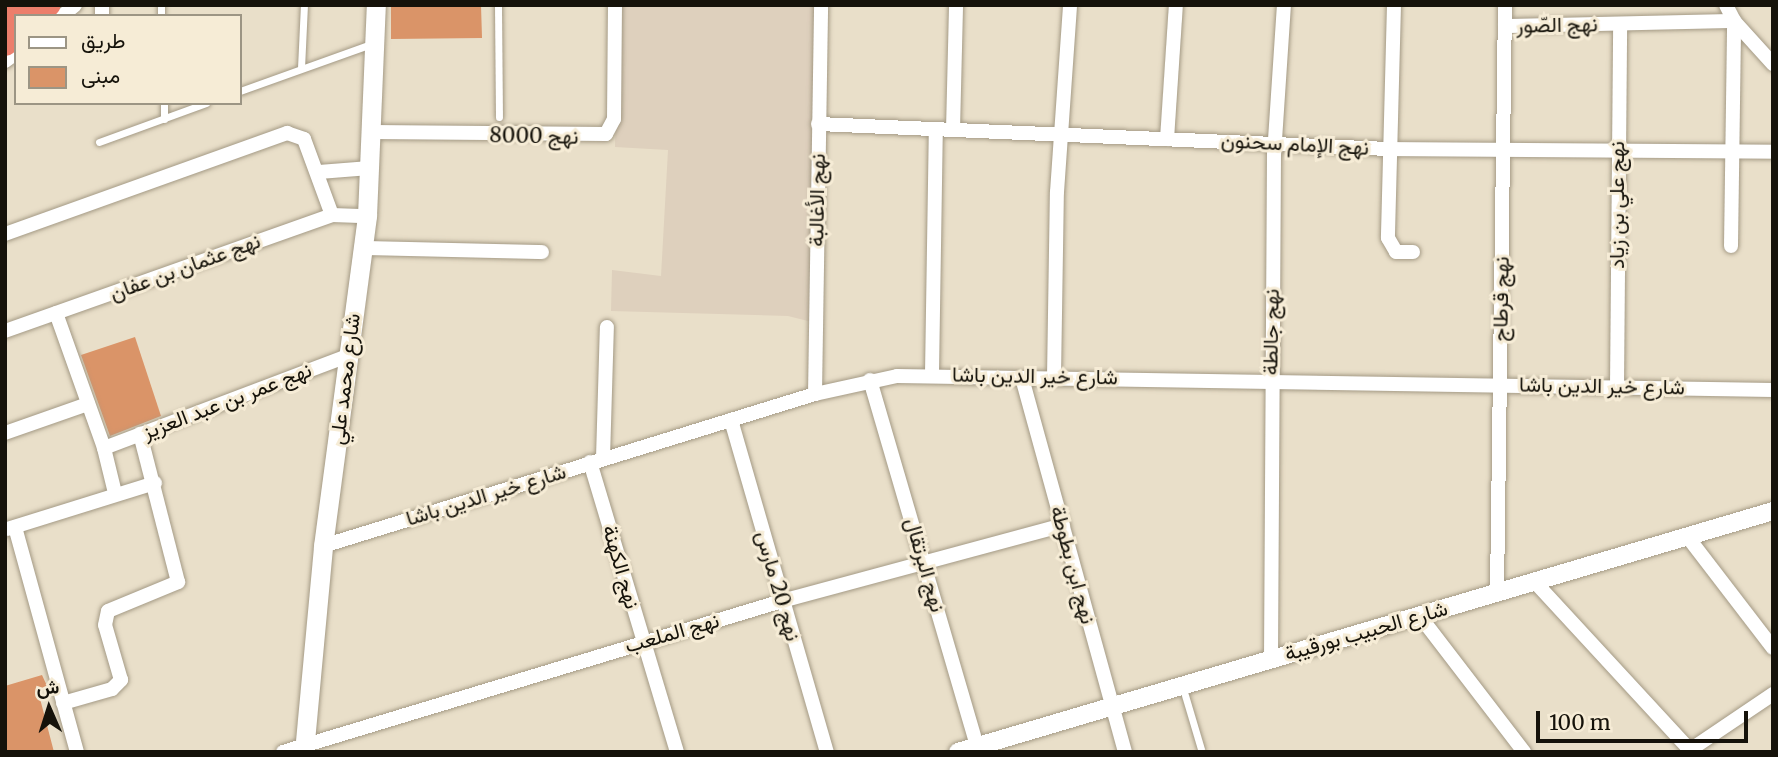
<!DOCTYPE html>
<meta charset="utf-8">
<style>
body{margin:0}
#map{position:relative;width:1778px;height:757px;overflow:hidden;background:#e9dfc9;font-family:Merriweather,Vazirmatn,serif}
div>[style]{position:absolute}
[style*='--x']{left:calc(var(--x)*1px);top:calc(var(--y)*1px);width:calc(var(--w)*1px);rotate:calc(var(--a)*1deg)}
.education>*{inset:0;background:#ded0bd}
.building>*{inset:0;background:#da9468}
.roads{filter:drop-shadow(0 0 2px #a49a85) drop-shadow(0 0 2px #a49a85)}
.service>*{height:7px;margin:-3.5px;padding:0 3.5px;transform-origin:3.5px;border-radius:3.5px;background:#fff}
.minor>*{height:14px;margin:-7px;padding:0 7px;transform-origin:7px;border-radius:7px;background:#fff}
.tertiary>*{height:18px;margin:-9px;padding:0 9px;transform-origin:9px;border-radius:9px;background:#fff}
.secondary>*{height:19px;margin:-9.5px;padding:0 9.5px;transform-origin:9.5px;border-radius:9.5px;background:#fff}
.trunk>*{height:23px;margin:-11.5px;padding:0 11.5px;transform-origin:11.5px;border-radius:11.5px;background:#ec7e6b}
span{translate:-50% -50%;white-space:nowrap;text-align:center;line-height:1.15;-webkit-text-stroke:6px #f6ecd6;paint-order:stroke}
.street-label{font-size:21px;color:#15120a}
.frame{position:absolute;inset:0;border:7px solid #15120a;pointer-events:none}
.legend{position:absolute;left:14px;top:14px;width:228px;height:91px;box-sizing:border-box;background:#f6ecd6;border:2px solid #9c9584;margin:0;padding:9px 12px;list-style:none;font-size:21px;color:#15120a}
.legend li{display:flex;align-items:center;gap:14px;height:35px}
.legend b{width:35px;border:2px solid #9c9584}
.north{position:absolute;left:14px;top:673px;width:70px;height:70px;-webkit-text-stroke:5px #f6ecd6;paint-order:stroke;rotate:357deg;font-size:19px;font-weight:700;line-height:28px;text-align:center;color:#15120a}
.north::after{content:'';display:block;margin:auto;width:24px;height:32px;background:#15120a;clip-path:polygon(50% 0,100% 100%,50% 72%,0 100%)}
.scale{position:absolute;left:1536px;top:711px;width:212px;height:32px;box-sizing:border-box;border:4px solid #15120a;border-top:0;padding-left:9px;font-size:21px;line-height:24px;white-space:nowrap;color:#15120a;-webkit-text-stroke:5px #f6ecd6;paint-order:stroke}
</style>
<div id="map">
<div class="education">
<i style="clip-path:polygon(619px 5px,817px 5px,816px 323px,788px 316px,611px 311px,612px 270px,661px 276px,668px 150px,615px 147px)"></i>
</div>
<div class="building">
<i style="clip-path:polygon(391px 5px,481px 5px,482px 38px,391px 39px)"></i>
<i style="clip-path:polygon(135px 337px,161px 416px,110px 436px,81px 355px)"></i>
<i style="clip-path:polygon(42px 675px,48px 688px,38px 691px,54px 752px,5px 752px,5px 686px)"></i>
</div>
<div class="roads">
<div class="service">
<i style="--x:161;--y:5;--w:11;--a:90"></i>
<i style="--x:498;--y:5;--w:112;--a:89.5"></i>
<i style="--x:301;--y:68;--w:63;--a:-87.3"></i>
<i style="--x:240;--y:91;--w:139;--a:-19.7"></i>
<i style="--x:164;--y:103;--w:16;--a:90"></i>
<i style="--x:99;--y:142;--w:114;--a:-20"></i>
<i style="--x:1182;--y:685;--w:67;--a:73.5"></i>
</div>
<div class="minor">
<i style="--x:102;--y:5;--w:11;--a:90"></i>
<i style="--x:1394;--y:5;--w:233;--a:91.5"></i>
<i style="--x:1388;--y:238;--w:16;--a:60"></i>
<i style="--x:1396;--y:252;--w:17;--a:0"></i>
<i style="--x:1726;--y:5;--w:18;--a:63"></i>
<i style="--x:1734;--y:21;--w:58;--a:47.8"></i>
<i style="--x:62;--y:16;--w:17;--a:-40"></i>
<i style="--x:1505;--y:26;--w:229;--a:-1.3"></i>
<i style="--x:5;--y:61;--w:14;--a:-36"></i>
<i style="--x:818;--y:124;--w:571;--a:2.51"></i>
<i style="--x:1388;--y:149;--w:385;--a:0.4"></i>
<i style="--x:953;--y:130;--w:125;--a:-88.6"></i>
<i style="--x:372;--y:132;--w:234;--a:0.5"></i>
<i style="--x:606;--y:134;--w:17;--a:-62"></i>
<i style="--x:614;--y:119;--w:114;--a:-89.5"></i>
<i style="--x:1167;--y:139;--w:134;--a:-86.2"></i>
<i style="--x:319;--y:172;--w:51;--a:-4.5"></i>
<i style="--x:5;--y:234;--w:300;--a:-19.7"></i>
<i style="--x:287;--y:133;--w:18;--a:19"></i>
<i style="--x:304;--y:139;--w:81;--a:69.8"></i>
<i style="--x:1731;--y:246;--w:225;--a:-89.2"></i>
<i style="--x:362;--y:248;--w:180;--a:1.3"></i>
<i style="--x:56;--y:313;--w:143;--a:70.4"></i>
<i style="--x:104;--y:448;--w:46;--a:76.3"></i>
<i style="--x:5;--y:331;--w:347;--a:-19.5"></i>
<i style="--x:332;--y:215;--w:35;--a:2"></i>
<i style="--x:932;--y:374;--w:245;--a:-89.1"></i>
<i style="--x:1054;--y:377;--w:185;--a:-89.1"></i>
<i style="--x:1057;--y:192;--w:187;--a:-86"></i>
<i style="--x:1022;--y:378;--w:388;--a:74.6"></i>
<i style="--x:870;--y:380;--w:388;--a:73.7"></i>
<i style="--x:1617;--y:386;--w:362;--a:-89.5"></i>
<i style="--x:815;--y:394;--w:389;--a:-89.1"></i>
<i style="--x:731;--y:420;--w:346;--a:73.9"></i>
<i style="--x:5;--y:433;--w:88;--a:-19.3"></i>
<i style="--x:104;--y:448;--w:263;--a:-20.7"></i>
<i style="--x:603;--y:458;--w:131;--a:-88.3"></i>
<i style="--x:590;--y:462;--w:303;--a:73.3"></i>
<i style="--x:15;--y:527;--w:233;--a:74.6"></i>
<i style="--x:7;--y:529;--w:155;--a:-17.3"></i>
<i style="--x:1687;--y:536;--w:141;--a:52.5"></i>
<i style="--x:323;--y:546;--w:515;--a:-17.17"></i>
<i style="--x:815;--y:394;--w:84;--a:-12.4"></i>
<i style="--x:897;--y:376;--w:876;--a:0.92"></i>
<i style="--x:1534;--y:581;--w:233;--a:47.3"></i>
<i style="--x:1497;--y:592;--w:587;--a:-89.22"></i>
<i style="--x:1419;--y:615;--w:173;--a:52.5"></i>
<i style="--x:1271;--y:659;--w:504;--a:-89.66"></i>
<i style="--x:1274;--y:155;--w:150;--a:-86.2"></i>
<i style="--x:63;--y:703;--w:51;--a:-15.9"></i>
<i style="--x:112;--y:689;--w:13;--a:-45"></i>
<i style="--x:121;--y:680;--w:57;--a:-106.2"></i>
<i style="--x:105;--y:625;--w:14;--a:-78"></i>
<i style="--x:108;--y:611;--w:76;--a:-22.5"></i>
<i style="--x:178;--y:582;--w:153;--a:-104.4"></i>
<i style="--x:283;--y:752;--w:521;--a:-16.84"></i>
<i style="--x:782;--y:601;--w:291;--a:-15.1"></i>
<i style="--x:1687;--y:752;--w:104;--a:-34"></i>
</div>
<div class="tertiary">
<i style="--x:958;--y:752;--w:850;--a:-16.47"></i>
</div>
<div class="secondary">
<i style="--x:304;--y:752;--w:207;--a:-84.7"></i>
<i style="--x:323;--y:546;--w:333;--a:-82.4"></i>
<i style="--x:367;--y:216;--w:211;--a:-87.6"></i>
</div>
<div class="trunk">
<i style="--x:37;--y:16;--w:16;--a:-45"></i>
<i style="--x:5;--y:21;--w:24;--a:-42"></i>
<i style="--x:5;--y:44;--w:15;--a:-42"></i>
</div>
</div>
<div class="street-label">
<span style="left:1557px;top:25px;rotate:-1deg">نهج الصّور</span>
<span style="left:534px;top:136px;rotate:1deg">نهج 8000</span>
<span style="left:1295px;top:144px;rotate:3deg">نهج الإمام سحنون</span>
<span style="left:817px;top:200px;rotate:-89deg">نهج الأغالبة</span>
<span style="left:1617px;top:205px;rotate:-90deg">نهج علي بن زياد</span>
<span style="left:185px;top:267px;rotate:-20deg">نهج عثمان بن عفان</span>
<span style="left:1501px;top:299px;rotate:-89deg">نهج قرطاج</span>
<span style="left:1271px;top:332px;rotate:-89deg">نهج جالطة</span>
<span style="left:1035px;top:376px;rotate:1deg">شارع خير الدين باشا</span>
<span style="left:345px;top:379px;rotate:-83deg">شارع محمد علي</span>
<span style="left:1602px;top:386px;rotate:1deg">شارع خير الدين باشا</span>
<span style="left:227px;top:401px;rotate:-21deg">نهج عمر بن عبد العزيز</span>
<span style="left:486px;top:495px;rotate:-17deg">شارع خير الدين باشا</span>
<span style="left:925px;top:565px;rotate:74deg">نهج البرتقال</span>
<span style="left:1073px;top:565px;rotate:75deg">نهج ابن بطوطة</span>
<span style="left:621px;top:567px;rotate:74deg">نهج الكهنة</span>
<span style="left:778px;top:586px;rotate:74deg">نهج 20 مارس</span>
<span style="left:1366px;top:631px;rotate:-16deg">شارع الحبيب بورقيبة</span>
<span style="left:672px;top:633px;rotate:-16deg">نهج الملعب</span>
</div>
<div class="frame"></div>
<ul class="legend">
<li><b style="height:9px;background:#fff"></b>طريق</li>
<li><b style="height:19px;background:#da9468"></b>مبنى</li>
</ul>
<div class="north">ش</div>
<div class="scale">100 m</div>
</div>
